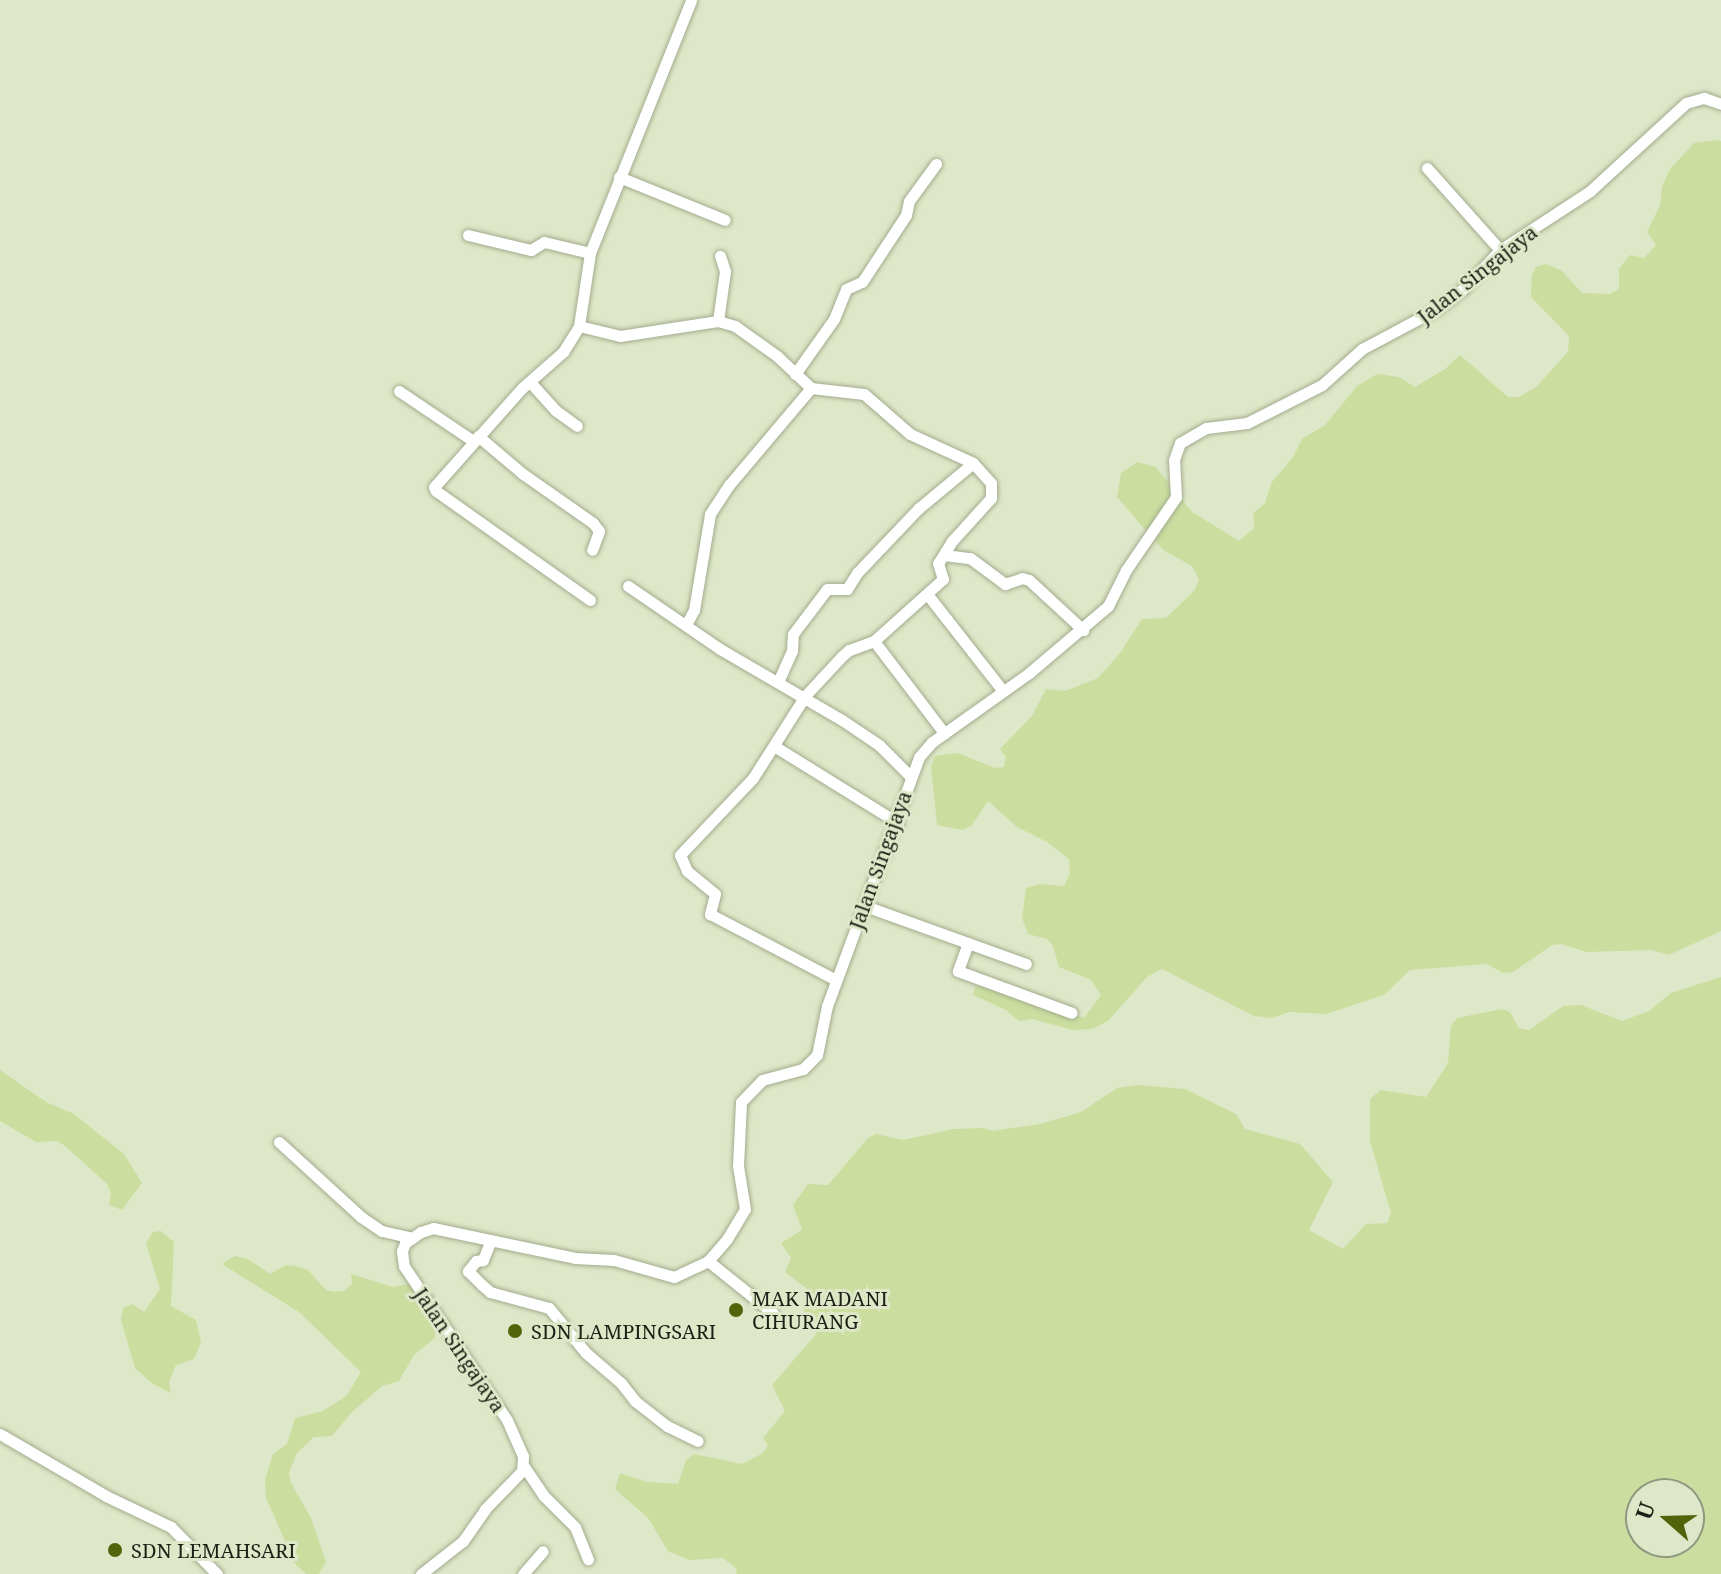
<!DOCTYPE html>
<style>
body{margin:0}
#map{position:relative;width:1721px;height:1574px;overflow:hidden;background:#dee8c8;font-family:"Noto Serif",serif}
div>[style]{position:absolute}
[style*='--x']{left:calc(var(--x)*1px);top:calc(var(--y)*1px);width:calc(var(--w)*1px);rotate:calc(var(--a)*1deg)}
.green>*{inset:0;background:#cbde9f}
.roads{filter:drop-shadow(0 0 2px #a3ac8e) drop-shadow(0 0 2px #a3ac8e)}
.minor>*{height:11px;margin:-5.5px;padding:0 5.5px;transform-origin:5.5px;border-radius:5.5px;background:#fff}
.dots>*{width:22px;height:22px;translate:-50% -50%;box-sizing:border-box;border:4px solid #dee8c8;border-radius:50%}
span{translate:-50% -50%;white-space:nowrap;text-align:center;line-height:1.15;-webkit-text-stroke:6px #dee8c8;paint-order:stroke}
.street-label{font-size:20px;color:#1d2015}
.poi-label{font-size:20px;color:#1d2015}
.left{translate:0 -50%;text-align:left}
.north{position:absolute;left:1625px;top:1478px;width:80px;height:80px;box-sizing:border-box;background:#dee8c8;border:2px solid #919880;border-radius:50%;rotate:290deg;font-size:22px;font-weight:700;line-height:32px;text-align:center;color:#1d2015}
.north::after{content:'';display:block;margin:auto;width:28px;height:36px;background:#51630b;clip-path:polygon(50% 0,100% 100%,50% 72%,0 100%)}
</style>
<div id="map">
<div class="green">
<i style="clip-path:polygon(1717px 140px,1721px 141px,1721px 931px,1669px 955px,1652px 950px,1587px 952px,1561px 944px,1552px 945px,1513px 972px,1503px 973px,1487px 964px,1410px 970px,1384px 995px,1326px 1014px,1289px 1012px,1272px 1018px,1254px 1016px,1162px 969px,1147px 977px,1108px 1021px,1092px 1029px,1073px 1030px,1032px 1019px,1019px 1021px,1006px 1010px,973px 995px,975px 987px,984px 985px,1084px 1018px,1101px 995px,1091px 980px,1059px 967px,1053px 946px,1047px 939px,1028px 934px,1022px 918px,1026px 888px,1040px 884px,1064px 886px,1070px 873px,1069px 859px,1047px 842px,1017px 827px,988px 801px,972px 825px,963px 830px,937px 825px,931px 766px,935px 756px,958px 753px,995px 768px,1004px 767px,1006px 757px,1000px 749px,1032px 716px,1046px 689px,1065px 691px,1098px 678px,1120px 653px,1142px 619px,1166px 618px,1195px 590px,1199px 579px,1192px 566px,1163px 550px,1117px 497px,1121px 473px,1137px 462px,1156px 467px,1192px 512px,1239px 541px,1254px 528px,1253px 514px,1265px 503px,1272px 482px,1293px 457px,1302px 439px,1325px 425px,1357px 386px,1377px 374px,1399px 377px,1415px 387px,1445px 369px,1460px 355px,1508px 397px,1519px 397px,1536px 387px,1568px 352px,1569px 336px,1531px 297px,1532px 275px,1536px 267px,1546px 264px,1562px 271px,1582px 293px,1610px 294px,1619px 289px,1619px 269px,1630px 255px,1644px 258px,1656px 245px,1647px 232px,1660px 205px,1662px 187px,1670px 169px,1694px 143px)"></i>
<i style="clip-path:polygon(evenodd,1721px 977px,1721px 1574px,736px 1574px,737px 1569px,723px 1558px,689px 1560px,668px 1551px,648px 1518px,615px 1489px,620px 1473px,647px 1482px,678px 1484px,686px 1460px,694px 1454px,742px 1464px,763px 1453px,768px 1445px,763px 1438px,785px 1411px,772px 1385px,817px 1333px,802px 1308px,811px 1292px,785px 1272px,791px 1258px,781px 1243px,802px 1230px,793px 1205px,808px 1184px,828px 1185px,868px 1138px,876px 1134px,903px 1140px,954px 1129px,984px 1128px,992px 1131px,1040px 1124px,1081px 1112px,1117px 1088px,1137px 1085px,1185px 1089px,1236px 1114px,1245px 1129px,1300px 1144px,1333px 1182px,1309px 1230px,1343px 1249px,1366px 1224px,1387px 1223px,1391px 1213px,1370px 1141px,1370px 1099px,1381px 1090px,1426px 1097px,1448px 1063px,1451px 1026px,1457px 1018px,1502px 1009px,1510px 1012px,1519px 1028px,1529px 1030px,1563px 1006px,1581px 1005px,1622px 1021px,1649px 1011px,1671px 993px,1721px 977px,1641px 1494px,1689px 1494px,1689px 1542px,1641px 1542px,1641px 1494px)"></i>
<i style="clip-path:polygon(0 1070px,46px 1102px,74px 1114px,124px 1154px,142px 1183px,122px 1210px,109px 1205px,111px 1193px,107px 1184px,65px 1146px,57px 1141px,36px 1142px,0 1121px)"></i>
<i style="clip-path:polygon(161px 1231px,174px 1242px,171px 1306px,196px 1320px,201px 1342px,194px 1359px,176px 1365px,169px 1382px,171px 1393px,153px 1384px,135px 1368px,121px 1320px,123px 1308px,132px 1304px,144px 1312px,160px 1289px,146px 1243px,153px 1232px)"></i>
<i style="clip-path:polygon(235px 1256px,248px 1259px,270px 1274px,286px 1265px,295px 1266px,308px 1270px,326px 1290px,335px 1292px,344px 1291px,352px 1284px,351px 1274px,393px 1287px,409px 1284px,434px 1320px,435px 1338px,414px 1355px,399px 1381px,382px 1386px,352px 1412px,332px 1436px,314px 1437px,297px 1453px,289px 1473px,291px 1483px,311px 1518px,326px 1562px,319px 1574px,306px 1574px,295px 1564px,266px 1498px,265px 1480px,273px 1454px,287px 1444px,295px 1418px,323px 1411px,340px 1400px,347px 1395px,361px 1372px,299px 1312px,222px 1264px)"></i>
</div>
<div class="roads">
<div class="minor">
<i style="--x:1427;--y:168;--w:110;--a:48.3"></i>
<i style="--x:619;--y:177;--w:114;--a:22.1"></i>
<i style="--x:468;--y:235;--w:65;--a:13.4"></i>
<i style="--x:531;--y:250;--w:15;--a:-32"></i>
<i style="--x:544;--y:242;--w:47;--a:13.4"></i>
<i style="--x:718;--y:321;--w:50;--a:-82"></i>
<i style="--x:725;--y:271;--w:16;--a:-108"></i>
<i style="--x:579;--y:326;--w:42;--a:13.7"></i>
<i style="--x:620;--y:336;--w:99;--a:-8.7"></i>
<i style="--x:718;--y:321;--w:18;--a:16"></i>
<i style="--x:735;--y:326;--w:52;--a:35.5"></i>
<i style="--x:777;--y:356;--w:47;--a:43.3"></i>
<i style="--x:811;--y:388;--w:53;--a:6.5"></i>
<i style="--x:864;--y:394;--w:61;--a:41"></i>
<i style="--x:910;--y:434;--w:69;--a:24.7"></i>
<i style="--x:973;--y:463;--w:27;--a:48"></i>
<i style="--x:991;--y:483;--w:15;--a:90"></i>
<i style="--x:991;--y:498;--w:58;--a:132.2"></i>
<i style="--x:952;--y:541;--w:26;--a:122"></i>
<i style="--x:938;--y:563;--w:17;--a:73"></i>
<i style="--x:943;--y:579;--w:93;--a:138.1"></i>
<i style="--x:874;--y:641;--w:27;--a:160"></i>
<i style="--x:849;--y:650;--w:9;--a:139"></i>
<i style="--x:842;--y:656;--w:54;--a:132.8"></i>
<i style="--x:805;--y:696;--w:97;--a:122.4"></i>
<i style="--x:753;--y:778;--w:106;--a:133.5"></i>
<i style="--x:680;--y:855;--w:17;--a:66"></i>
<i style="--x:687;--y:871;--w:36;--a:39"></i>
<i style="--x:715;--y:894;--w:21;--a:104"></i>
<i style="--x:710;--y:914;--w:142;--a:27.6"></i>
<i style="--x:795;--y:374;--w:67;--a:-54.7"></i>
<i style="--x:834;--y:319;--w:32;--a:-68"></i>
<i style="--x:846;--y:289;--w:17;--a:-24"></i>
<i style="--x:862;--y:282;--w:80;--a:-56.7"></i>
<i style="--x:906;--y:215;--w:14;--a:-78"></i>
<i style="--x:909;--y:201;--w:46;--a:-53.9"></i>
<i style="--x:530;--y:382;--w:38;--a:48"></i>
<i style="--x:555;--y:410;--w:27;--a:36"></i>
<i style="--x:399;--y:391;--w:89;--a:34"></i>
<i style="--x:478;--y:436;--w:59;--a:40.2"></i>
<i style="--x:523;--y:474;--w:85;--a:35"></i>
<i style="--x:593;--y:523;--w:10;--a:53"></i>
<i style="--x:599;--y:531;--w:20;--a:110"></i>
<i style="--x:944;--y:555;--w:26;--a:7"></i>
<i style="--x:970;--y:558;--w:44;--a:36.6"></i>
<i style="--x:1005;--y:584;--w:18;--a:-19"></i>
<i style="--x:1022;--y:578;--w:7;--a:16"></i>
<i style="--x:1029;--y:580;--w:74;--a:42.8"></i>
<i style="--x:628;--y:586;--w:112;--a:34.4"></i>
<i style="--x:720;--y:649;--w:141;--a:30.2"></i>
<i style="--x:842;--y:720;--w:45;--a:34"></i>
<i style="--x:879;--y:745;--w:44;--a:45"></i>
<i style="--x:927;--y:594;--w:123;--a:51.9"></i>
<i style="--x:590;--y:600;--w:189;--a:-144.7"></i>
<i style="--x:436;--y:491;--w:4;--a:-117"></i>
<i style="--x:434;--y:487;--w:132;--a:-48.4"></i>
<i style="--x:522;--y:388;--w:55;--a:-41.3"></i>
<i style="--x:563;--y:352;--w:31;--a:-58"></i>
<i style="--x:579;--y:326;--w:74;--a:-81.4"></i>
<i style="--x:590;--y:253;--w:272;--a:-68.2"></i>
<i style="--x:687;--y:623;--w:15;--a:-62"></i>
<i style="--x:694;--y:610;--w:97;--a:-80.5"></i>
<i style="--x:710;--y:514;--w:35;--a:-57"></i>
<i style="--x:729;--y:485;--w:127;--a:-49.8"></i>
<i style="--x:874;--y:641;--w:116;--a:52.7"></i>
<i style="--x:778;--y:682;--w:34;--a:-66"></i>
<i style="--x:792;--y:651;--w:17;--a:-87"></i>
<i style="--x:793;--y:634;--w:56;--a:-52.9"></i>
<i style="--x:827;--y:589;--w:20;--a:0"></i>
<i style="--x:847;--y:589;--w:19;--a:-58"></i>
<i style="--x:857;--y:573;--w:90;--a:-46.4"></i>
<i style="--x:919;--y:508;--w:70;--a:-39.8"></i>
<i style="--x:774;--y:746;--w:146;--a:31.8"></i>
<i style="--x:865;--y:906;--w:171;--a:19.8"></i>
<i style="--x:968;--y:943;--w:30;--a:110"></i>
<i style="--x:958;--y:971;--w:121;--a:20.2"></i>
<i style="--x:279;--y:1142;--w:111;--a:42.4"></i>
<i style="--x:361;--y:1217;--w:25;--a:34"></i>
<i style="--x:382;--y:1231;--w:31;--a:13"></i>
<i style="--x:491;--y:1240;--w:22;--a:112"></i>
<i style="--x:483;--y:1260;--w:7;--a:172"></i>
<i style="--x:476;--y:1261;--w:13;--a:129"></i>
<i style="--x:468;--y:1271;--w:20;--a:45"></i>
<i style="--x:482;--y:1285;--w:11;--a:41"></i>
<i style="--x:490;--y:1292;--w:61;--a:15.2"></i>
<i style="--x:549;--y:1308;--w:58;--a:50.6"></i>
<i style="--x:586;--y:1353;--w:46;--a:40.6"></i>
<i style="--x:621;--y:1383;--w:23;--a:52"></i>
<i style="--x:635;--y:1401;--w:41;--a:38"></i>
<i style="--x:667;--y:1426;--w:34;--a:26"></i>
<i style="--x:708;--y:1261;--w:83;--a:38.7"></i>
<i style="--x:0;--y:1434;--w:123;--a:30.3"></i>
<i style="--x:106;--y:1496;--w:72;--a:25.5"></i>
<i style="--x:171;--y:1527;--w:66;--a:45.6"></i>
<i style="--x:523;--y:1465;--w:37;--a:56"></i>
<i style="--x:544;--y:1496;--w:44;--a:45"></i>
<i style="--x:575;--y:1527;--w:35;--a:68"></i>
<i style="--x:421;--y:1574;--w:53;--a:-38.2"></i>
<i style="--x:463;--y:1541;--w:39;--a:-55"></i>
<i style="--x:485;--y:1509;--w:53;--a:-45.8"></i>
<i style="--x:522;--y:1471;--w:15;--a:-86"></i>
<i style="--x:523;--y:1456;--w:39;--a:-114"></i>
<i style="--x:507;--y:1420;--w:185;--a:-123.8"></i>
<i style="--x:404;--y:1266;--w:15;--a:-98"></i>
<i style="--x:402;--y:1251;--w:9;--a:-69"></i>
<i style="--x:405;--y:1243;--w:19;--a:-35"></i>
<i style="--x:421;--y:1232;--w:13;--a:-18"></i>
<i style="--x:433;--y:1228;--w:145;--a:11.9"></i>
<i style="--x:575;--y:1258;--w:39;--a:3"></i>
<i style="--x:614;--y:1260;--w:62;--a:15.8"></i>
<i style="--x:674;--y:1277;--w:38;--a:-25"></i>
<i style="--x:708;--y:1261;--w:29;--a:-49"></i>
<i style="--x:727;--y:1239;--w:35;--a:-59"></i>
<i style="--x:745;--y:1209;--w:44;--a:-99.2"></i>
<i style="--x:738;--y:1166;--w:64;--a:-87.3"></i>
<i style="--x:741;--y:1102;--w:30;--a:-46"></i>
<i style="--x:762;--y:1080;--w:42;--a:-15"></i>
<i style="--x:803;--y:1069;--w:20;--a:-45"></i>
<i style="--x:817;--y:1055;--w:50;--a:-78.5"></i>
<i style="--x:827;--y:1006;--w:265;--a:-69.7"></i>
<i style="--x:919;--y:757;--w:20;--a:-49"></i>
<i style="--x:932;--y:742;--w:119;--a:-35.4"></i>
<i style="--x:1029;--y:673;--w:104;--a:-40.3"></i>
<i style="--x:1108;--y:606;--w:40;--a:-63.4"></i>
<i style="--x:1126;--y:570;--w:88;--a:-55.6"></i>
<i style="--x:1176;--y:497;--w:37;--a:-93"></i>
<i style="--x:1174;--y:460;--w:18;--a:-71"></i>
<i style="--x:1180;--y:443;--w:30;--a:-30"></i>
<i style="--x:1206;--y:428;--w:41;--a:-7"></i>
<i style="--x:1247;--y:423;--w:84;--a:-26.9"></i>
<i style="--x:1322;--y:385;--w:54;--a:-42"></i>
<i style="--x:1362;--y:349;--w:83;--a:-28.1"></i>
<i style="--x:1435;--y:310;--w:38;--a:-37"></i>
<i style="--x:1465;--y:287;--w:51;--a:-46.6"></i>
<i style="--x:1500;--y:250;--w:108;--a:-33.2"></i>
<i style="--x:1590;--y:191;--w:130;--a:-42.5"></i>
<i style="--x:1686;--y:103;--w:19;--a:-16"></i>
<i style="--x:1704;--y:98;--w:18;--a:19"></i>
<i style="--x:523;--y:1574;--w:30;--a:-49"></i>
</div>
</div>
<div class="dots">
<i style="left:736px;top:1310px;background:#51630b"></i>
<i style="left:515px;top:1331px;background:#51630b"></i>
<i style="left:115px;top:1550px;background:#51630b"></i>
</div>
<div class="street-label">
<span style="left:1477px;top:274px;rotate:-38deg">Jalan Singajaya</span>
<span style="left:880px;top:860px;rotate:-70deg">Jalan Singajaya</span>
<span style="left:460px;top:1350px;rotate:56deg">Jalan Singajaya</span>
</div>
<div class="poi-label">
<span class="left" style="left:752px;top:1310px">MAK MADANI<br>CIHURANG</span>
<span class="left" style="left:531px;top:1331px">SDN LAMPINGSARI</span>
<span class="left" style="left:131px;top:1550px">SDN LEMAHSARI</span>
</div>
<div class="north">U</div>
</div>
